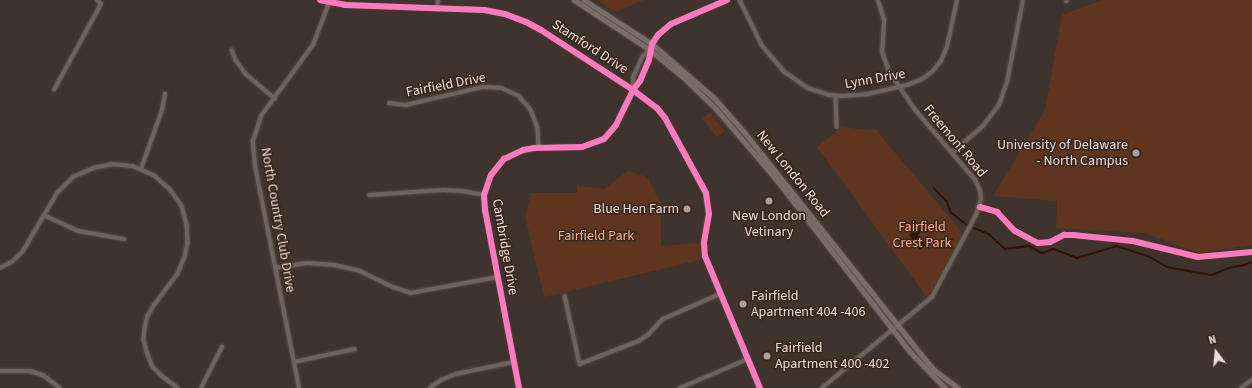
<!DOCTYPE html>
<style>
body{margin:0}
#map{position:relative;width:1252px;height:388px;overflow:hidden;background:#3e332d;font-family:"Source Sans 3",sans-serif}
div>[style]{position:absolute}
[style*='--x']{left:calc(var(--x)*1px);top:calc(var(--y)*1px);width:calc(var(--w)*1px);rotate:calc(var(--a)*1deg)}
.green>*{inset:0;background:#5f3520}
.water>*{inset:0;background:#321305}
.stream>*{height:1.5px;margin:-0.75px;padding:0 0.75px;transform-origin:0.75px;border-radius:0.75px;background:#321305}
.roads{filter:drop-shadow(0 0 1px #584f4a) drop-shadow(0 0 1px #584f4a)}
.minor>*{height:3.5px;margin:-1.75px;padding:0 1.75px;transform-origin:1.75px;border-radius:1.75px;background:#6e635d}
.secondary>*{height:5px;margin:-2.5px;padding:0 2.5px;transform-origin:2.5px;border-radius:2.5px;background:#7a6d67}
.cycleway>*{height:6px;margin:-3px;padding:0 3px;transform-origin:3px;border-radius:3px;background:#fd7abc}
.dots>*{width:11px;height:11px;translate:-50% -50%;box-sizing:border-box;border:2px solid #39261d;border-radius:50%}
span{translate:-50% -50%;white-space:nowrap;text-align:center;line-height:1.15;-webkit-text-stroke:3px #39261d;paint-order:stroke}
.street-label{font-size:14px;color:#eadcd7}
.poi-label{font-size:14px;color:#eadcd7}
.right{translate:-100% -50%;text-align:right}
.left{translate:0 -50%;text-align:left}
.park-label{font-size:14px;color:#f9ab87}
.north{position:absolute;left:1196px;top:332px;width:40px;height:40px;-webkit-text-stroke:3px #39261d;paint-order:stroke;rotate:344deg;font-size:11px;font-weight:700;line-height:16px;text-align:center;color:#eadcd7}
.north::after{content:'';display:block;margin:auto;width:14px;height:18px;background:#eadcd7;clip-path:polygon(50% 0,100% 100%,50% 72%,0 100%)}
</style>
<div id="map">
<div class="green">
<i style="clip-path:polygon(597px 0,644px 0,616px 12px)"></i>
<i style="clip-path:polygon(1102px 0,1252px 0,1252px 245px,1199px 253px,1144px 233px,1056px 228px,1057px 201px,993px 196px,1045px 110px,1062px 15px)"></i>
<i style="clip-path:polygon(710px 113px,725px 131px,717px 137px,702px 118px)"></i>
<i style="clip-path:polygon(842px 127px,868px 130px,875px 129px,962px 232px,933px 289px,926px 296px,817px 147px)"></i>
<i style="clip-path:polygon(628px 171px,647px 177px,661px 204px,661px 246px,699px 243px,700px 260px,544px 297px,525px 216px,531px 193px,577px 193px,577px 186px,604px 189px)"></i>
</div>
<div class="water">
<i style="clip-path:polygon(919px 228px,922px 231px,918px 235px,926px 245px,920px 250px,909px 235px)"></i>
</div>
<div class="stream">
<i style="--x:934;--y:188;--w:18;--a:45"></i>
<i style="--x:947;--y:201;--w:12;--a:70"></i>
<i style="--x:951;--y:212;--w:21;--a:39"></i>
<i style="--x:974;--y:228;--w:16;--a:22"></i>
<i style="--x:989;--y:234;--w:22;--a:43"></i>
<i style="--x:1005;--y:249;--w:24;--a:-7"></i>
<i style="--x:1029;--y:246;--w:15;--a:28"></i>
<i style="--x:1042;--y:253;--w:13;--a:-18"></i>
<i style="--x:1054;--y:249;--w:25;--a:21"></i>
<i style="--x:1077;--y:258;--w:42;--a:-16.7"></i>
<i style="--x:1117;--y:246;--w:35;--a:18"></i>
<i style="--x:1150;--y:257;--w:20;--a:30"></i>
<i style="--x:1167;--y:267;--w:46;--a:10.1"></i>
<i style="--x:1212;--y:275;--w:18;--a:-22"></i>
<i style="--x:1229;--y:268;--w:16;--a:-11"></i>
<i style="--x:1245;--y:265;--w:8;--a:-23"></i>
</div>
<div class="roads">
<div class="minor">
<i style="--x:320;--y:0;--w:25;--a:11"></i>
<i style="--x:345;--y:5;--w:139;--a:2.1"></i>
<i style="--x:484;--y:10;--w:21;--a:11"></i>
<i style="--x:505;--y:14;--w:22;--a:21"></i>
<i style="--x:526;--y:22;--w:17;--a:28"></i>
<i style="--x:541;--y:30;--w:110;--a:33.1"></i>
<i style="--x:633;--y:90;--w:30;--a:37"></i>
<i style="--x:657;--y:108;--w:13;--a:51"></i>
<i style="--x:665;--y:118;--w:85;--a:61.3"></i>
<i style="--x:706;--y:193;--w:21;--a:82"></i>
<i style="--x:709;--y:214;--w:29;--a:100"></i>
<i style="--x:704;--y:243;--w:13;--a:86"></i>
<i style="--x:705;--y:256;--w:143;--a:67.4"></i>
<i style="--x:740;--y:0;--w:50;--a:63.9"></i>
<i style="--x:762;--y:45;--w:35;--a:50"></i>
<i style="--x:785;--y:72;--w:28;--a:35"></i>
<i style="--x:808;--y:88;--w:22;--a:18"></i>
<i style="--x:829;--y:95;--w:13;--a:4"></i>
<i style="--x:842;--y:96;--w:26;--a:-4"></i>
<i style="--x:868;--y:94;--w:40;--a:-13"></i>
<i style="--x:907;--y:85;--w:15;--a:-20"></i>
<i style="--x:921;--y:80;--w:14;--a:-36"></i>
<i style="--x:932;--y:72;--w:14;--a:-51"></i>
<i style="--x:941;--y:61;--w:15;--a:-67"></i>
<i style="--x:947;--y:47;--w:48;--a:-78"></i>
<i style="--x:1067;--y:0;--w:1;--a:90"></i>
<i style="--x:437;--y:8;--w:8;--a:-83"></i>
<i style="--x:232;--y:50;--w:11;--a:68"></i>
<i style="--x:236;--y:60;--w:17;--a:54"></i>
<i style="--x:246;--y:74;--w:38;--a:40"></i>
<i style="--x:54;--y:90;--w:98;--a:-61.3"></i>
<i style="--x:101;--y:4;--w:6;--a:-135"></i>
<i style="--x:633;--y:90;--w:12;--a:-90"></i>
<i style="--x:633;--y:78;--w:24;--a:-66"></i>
<i style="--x:643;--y:56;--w:9;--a:-41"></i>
<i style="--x:836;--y:96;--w:31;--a:88"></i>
<i style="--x:389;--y:103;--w:17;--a:7"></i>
<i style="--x:406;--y:105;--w:79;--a:-13.2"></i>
<i style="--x:483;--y:87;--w:19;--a:3"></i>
<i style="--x:502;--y:88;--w:19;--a:25"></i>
<i style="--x:519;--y:96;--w:18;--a:49"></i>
<i style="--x:531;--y:110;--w:19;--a:69"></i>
<i style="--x:538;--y:128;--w:20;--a:87"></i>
<i style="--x:952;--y:153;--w:41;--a:-41.1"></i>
<i style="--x:983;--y:126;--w:26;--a:-53"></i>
<i style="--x:999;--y:105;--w:24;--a:-71"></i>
<i style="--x:1007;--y:82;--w:84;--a:-79"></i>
<i style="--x:141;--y:169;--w:63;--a:-70.4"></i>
<i style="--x:162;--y:110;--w:16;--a:-79"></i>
<i style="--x:369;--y:195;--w:74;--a:-3.9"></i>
<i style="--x:443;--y:190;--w:19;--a:3"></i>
<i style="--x:462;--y:191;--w:22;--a:10"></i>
<i style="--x:44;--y:215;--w:38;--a:25"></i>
<i style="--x:79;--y:231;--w:46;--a:10.1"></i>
<i style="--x:0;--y:268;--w:15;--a:-28"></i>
<i style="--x:13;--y:261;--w:14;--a:-45"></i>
<i style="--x:23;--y:251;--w:67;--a:-59.6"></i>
<i style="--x:57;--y:193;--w:23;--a:-45"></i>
<i style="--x:73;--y:177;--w:22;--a:-24"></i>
<i style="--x:93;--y:168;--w:20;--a:-11"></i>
<i style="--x:113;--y:164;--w:20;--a:6"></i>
<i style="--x:133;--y:166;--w:24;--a:24"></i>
<i style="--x:155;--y:176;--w:20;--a:41"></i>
<i style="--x:170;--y:189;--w:21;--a:55"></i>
<i style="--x:182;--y:206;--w:20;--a:75"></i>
<i style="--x:187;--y:225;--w:18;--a:87"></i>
<i style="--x:188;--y:243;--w:14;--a:102"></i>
<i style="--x:185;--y:257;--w:18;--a:112"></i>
<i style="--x:178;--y:274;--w:38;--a:127"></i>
<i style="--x:155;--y:304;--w:14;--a:120"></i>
<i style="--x:148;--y:316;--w:12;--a:104"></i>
<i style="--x:145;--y:328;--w:12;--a:95"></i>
<i style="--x:144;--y:340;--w:12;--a:76"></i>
<i style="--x:147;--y:352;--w:16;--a:68"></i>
<i style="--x:153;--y:367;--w:13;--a:45"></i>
<i style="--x:162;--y:376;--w:20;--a:37"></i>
<i style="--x:275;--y:268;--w:32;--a:-9"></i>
<i style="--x:307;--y:263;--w:28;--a:4"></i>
<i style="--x:335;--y:265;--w:26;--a:13"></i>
<i style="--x:360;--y:271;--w:37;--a:26"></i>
<i style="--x:393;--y:287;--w:19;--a:18"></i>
<i style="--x:411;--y:293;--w:88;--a:-10.4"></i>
<i style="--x:565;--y:296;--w:70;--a:77.6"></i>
<i style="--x:580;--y:364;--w:63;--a:-21.3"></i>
<i style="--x:639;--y:341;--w:11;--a:-34"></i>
<i style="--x:648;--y:335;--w:22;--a:-47"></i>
<i style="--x:663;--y:319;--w:62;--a:-23.7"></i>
<i style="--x:294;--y:362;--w:62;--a:-12"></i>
<i style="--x:0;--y:371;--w:30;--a:0"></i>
<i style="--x:30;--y:371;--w:14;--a:17"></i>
<i style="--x:43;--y:375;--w:21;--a:37"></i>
<i style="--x:201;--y:388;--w:46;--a:-62.9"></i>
<i style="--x:299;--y:388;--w:226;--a:-101.2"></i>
<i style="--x:255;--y:166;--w:25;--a:-95"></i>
<i style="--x:253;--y:141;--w:26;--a:-72"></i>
<i style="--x:261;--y:116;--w:88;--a:-53.8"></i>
<i style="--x:313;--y:45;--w:45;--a:-69.1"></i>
<i style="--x:430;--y:388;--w:14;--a:-36"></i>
<i style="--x:441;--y:380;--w:16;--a:-22"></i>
<i style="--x:456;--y:374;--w:59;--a:-11.7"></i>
<i style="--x:519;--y:388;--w:181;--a:-100.8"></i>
<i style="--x:485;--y:210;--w:15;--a:-94"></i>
<i style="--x:484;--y:195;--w:21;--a:-71"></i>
<i style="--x:491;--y:175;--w:21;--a:-51"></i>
<i style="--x:504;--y:159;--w:21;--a:-25"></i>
<i style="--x:523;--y:150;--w:11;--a:-10"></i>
<i style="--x:534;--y:148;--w:48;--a:-1.2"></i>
<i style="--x:582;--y:147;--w:23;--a:-20"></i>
<i style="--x:604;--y:139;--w:18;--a:-49"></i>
<i style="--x:616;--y:125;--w:39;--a:-64"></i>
<i style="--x:633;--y:90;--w:11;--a:-52"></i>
<i style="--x:640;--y:81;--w:23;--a:-67"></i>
<i style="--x:649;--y:60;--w:16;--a:-79"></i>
<i style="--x:652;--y:44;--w:11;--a:-56"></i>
<i style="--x:658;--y:35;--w:17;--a:-40"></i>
<i style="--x:671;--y:24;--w:61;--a:-23.2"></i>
<i style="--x:680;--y:388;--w:74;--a:-23.1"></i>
<i style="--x:822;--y:388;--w:143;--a:-39.6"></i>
<i style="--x:932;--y:297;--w:93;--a:-61.8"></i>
<i style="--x:976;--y:215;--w:16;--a:-72"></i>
<i style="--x:981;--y:200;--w:9;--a:-96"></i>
<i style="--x:980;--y:191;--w:12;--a:-114"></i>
<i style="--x:975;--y:180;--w:92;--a:-130.6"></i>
<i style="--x:915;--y:110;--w:46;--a:-124.4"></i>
<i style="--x:889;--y:72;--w:21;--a:-109"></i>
<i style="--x:882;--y:52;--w:32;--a:-86"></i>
<i style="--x:884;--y:20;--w:21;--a:-107"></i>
<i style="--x:1241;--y:388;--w:14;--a:-36"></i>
</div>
<div class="secondary">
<i style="--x:574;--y:0;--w:91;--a:33.3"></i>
<i style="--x:650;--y:50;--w:43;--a:39.3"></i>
<i style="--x:683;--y:77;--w:46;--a:44.1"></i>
<i style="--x:716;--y:109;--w:91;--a:49.5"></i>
<i style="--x:775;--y:178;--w:220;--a:52.2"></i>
<i style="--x:910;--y:352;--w:50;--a:45.8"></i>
<i style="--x:584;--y:0;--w:81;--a:32.9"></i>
<i style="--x:652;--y:44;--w:84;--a:41.1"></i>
<i style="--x:715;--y:99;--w:44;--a:48.7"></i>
<i style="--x:744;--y:132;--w:273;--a:51.5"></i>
<i style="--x:914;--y:346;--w:31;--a:50"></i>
<i style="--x:934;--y:370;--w:30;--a:37"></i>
</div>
</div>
<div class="cycleway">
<i style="--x:320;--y:0;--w:25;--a:11"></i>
<i style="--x:345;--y:5;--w:139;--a:2.1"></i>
<i style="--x:484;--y:10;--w:21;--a:11"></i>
<i style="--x:505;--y:14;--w:22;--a:21"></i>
<i style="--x:526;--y:22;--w:17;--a:28"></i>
<i style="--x:541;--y:30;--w:110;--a:33.1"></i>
<i style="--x:633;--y:90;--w:30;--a:37"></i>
<i style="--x:657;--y:108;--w:13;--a:51"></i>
<i style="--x:665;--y:118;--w:85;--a:61.3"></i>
<i style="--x:706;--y:193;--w:21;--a:82"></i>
<i style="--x:709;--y:214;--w:29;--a:100"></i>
<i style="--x:704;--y:243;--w:13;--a:86"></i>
<i style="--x:705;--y:256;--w:143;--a:67.4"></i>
<i style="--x:980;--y:207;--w:18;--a:16"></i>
<i style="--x:997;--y:212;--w:26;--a:47"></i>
<i style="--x:1015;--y:231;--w:26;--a:28"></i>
<i style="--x:1038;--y:243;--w:12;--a:-5"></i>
<i style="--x:1050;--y:242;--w:16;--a:-27"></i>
<i style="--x:1064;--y:235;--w:9;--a:0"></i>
<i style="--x:1073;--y:235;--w:60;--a:5.7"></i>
<i style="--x:1133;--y:241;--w:67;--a:13.8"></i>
<i style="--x:1198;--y:257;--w:54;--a:-5.3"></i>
<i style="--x:519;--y:388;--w:181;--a:-100.8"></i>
<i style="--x:485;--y:210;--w:15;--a:-94"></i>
<i style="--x:484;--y:195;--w:21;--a:-71"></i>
<i style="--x:491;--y:175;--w:21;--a:-51"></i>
<i style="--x:504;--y:159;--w:21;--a:-25"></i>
<i style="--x:523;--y:150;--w:11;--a:-10"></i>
<i style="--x:534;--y:148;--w:48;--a:-1.2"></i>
<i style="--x:582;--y:147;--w:23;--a:-20"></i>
<i style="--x:604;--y:139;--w:18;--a:-49"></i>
<i style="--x:616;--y:125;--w:39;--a:-64"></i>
<i style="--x:633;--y:90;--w:11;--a:-52"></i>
<i style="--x:640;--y:81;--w:23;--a:-67"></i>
<i style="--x:649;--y:60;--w:16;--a:-79"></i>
<i style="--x:652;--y:44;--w:11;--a:-56"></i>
<i style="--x:658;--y:35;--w:17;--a:-40"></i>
<i style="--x:671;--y:24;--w:61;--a:-23.2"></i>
</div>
<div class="dots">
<i style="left:1136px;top:153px;background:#aea19c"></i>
<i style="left:769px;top:201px;background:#aea19c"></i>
<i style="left:687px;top:209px;background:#aea19c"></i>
<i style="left:743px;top:304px;background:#aea19c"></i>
<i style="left:767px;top:356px;background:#aea19c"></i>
</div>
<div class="street-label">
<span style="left:590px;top:47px;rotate:33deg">Stamford Drive</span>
<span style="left:875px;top:79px;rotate:-10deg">Lynn Drive</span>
<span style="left:446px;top:85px;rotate:-11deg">Fairfield Drive</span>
<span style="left:955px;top:141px;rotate:50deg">Freemont Road</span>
<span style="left:793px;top:174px;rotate:51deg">New London Road</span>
<span style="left:278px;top:220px;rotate:80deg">North Country Club Drive</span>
<span style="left:505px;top:247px;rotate:80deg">Cambridge Drive</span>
</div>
<div class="poi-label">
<span class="right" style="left:1128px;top:153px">University of Delaware<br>- North Campus</span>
<span class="right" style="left:679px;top:209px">Blue Hen Farm</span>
<span style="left:769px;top:224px">New London<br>Vetinary</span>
<span class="left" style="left:751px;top:304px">Fairfield<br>Apartment 404 -406</span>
<span class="left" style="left:775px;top:356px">Fairfield<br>Apartment 400 -402</span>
</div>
<div class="park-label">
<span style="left:922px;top:235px">Fairfield<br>Crest Park</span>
<span style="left:596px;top:236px">Fairfield Park</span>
</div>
<div class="north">N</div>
</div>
